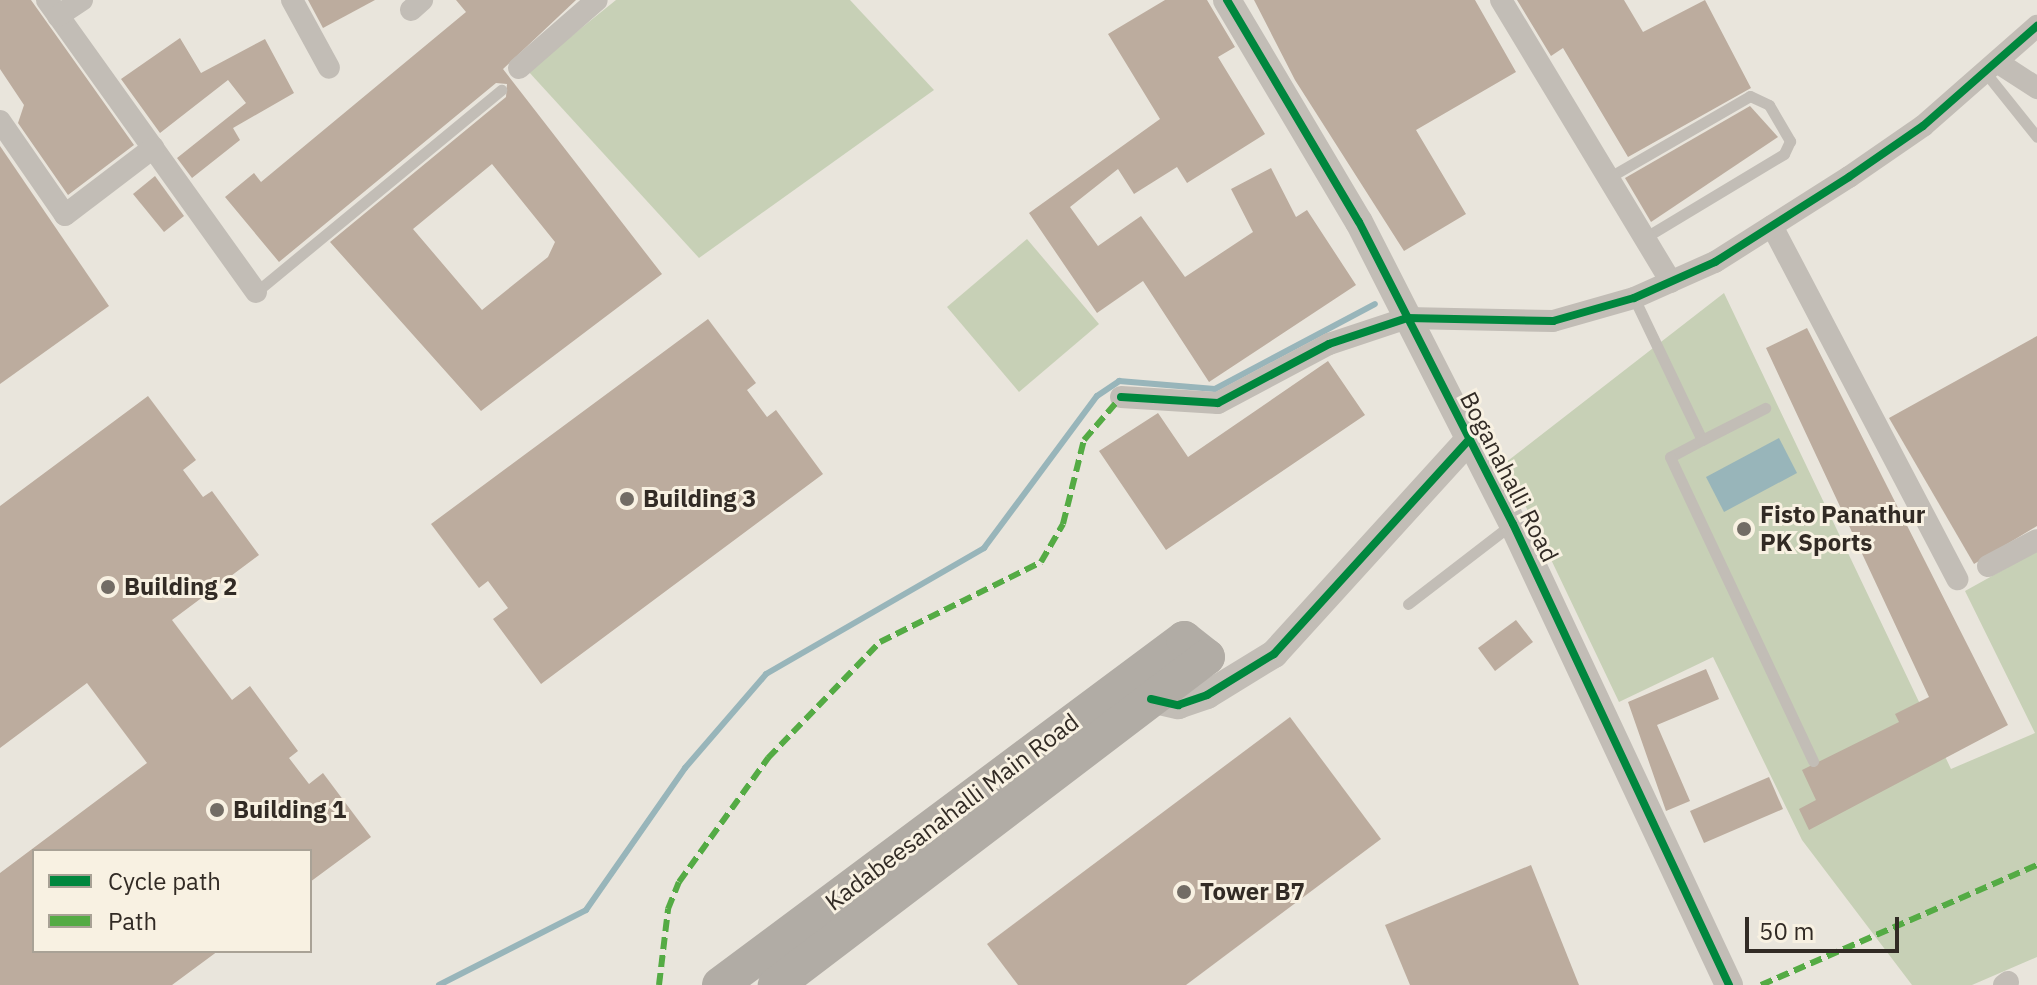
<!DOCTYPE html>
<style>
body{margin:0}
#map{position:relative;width:2037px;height:985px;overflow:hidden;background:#e9e5dc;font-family:"IBM Plex Sans",sans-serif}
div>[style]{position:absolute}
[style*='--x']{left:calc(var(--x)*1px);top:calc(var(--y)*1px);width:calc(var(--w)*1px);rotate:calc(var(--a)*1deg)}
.green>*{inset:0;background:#c7d0b6}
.water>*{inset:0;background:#98b5ba}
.stream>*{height:6px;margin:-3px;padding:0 3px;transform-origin:3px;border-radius:3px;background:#98b5ba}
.building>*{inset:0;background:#bcac9e}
.service>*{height:11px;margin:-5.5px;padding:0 5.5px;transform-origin:5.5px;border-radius:5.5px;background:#c2bdb6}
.minor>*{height:22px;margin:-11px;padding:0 11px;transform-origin:11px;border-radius:11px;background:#c2bdb6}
.tertiary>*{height:28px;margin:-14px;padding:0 14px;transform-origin:14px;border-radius:14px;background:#c2bdb6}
.primary>*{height:36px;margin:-18px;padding:0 18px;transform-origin:18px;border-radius:18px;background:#b1aca5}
.quiet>*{height:6px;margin-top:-3px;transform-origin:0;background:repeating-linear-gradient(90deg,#54ab44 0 12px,transparent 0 18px)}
.cycleway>*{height:8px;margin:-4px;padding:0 4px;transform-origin:4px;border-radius:4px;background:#00873e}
.dots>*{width:22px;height:22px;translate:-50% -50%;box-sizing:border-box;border:4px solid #f8f1e2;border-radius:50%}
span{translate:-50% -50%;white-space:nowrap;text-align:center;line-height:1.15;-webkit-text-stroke:6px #f8f1e2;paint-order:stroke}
.street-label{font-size:24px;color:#322b25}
.poi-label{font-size:24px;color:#322b25;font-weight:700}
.left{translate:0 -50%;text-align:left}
.legend{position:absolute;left:32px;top:849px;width:280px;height:104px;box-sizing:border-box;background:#f8f1e2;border:2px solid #a9a296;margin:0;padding:10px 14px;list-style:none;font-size:24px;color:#322b25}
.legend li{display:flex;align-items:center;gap:16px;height:40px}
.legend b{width:40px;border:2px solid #a9a296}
.scale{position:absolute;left:1745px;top:917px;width:154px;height:36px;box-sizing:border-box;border:4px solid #322b25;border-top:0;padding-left:10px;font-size:24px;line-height:28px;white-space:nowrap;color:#322b25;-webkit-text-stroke:6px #f8f1e2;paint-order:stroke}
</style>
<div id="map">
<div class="green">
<i style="clip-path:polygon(616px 0,850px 0,934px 90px,699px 258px,528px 71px)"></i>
<i style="clip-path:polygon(1027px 239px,1099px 324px,1019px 392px,947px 307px)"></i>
<i style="clip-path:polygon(1724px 293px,1951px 769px,2035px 733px,1965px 591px,2037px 551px,2037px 957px,1972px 985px,1912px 985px,1802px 840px,1713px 657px,1619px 702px,1505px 463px)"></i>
</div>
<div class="water">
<i style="clip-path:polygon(1779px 438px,1797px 473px,1724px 512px,1706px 477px)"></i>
</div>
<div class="stream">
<i style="--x:439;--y:985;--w:165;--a:-27"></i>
<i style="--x:586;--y:910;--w:173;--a:-55.1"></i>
<i style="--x:685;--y:768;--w:124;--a:-49.2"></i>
<i style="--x:766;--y:674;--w:252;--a:-30"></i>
<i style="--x:984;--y:548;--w:189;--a:-53.4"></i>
<i style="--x:1097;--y:396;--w:27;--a:-34"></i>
<i style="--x:1119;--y:381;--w:96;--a:4.8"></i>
<i style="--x:1215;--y:389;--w:181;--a:-28"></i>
</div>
<div class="building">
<i style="clip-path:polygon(0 0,31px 0,134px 145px,68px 195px,18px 123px,24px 105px,0 69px)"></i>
<i style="clip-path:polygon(308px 0,375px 0,323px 28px)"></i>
<i style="clip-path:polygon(evenodd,456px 0,576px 0,503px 69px,662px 274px,481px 411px,330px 242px,506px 97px,507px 84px,496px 83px,279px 262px,225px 197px,254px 173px,261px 182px,466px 12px,456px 0,492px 164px,555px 242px,548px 257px,482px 310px,413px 229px,492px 164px)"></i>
<i style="clip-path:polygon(1165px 0,1207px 0,1235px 47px,1218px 57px,1265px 134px,1187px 183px,1177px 167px,1134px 194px,1118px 169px,1070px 207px,1098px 246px,1141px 216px,1185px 277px,1253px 232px,1231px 189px,1271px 168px,1296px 217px,1307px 210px,1356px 285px,1209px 382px,1143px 281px,1097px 313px,1029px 213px,1160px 119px,1108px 34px)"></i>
<i style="clip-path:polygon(1254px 0,1475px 0,1516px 72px,1416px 130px,1466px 214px,1404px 251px,1295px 80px)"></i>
<i style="clip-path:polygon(1517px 0,1624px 0,1643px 32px,1705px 0,1751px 88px,1628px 157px,1563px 48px,1551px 56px)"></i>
<i style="clip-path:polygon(180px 38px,201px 73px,265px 39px,294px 93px,233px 128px,240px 140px,192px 178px,177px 158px,246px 103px,228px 80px,160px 133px,121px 79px)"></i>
<i style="clip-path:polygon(1750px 106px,1778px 137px,1651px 222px,1625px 178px)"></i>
<i style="clip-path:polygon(0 146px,109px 306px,0 384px)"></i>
<i style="clip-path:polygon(155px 176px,184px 216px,164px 232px,133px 194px)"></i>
<i style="clip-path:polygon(708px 319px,756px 383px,747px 390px,767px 417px,776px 410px,823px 474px,541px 684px,493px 619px,508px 608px,488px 581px,479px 588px,431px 524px)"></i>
<i style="clip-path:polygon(1807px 328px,2008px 725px,1809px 830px,1799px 809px,1816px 800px,1802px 770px,1899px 722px,1895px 714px,1929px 697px,1766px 348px)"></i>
<i style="clip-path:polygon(2037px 336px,2037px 526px,1974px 564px,1889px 418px)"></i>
<i style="clip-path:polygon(1328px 361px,1365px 415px,1166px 550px,1099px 451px,1158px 413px,1188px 457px)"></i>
<i style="clip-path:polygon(148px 396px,196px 460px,183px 470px,203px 497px,212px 491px,259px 555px,172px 620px,232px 700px,250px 686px,298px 751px,289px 758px,309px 784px,323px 773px,371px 837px,310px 882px,310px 851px,34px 851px,34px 951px,218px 951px,172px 985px,0 985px,0 873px,147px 763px,87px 683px,0 748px,0 506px)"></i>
<i style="clip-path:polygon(1516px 620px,1533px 642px,1495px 671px,1478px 648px)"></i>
<i style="clip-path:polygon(1706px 669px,1719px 699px,1657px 725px,1690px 801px,1666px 811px,1628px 702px)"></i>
<i style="clip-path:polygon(1290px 717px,1381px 839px,1186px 985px,1018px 985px,987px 944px)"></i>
<i style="clip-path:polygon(1769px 777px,1783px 809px,1704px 843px,1690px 811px)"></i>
<i style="clip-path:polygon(1531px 865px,1579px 985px,1410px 985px,1385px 925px)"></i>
</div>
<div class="service">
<i style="--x:1985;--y:72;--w:83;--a:51.3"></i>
<i style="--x:1608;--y:178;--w:164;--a:-30"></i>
<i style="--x:1750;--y:96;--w:21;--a:25"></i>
<i style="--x:1769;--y:105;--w:42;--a:59.7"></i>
<i style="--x:1790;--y:141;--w:14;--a:115"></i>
<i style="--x:1784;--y:154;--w:163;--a:149"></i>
<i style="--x:256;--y:292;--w:318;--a:-39.5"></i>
<i style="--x:1634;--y:298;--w:157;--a:64.4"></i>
<i style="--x:1702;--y:440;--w:36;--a:152"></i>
<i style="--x:1670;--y:457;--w:336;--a:64.8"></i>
<i style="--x:1702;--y:440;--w:71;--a:-26.9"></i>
<i style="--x:1408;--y:604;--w:131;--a:-37.6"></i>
</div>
<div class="minor">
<i style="--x:47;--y:0;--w:359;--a:54.4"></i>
<i style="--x:292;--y:0;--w:77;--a:61.4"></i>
<i style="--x:1501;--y:0;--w:329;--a:58.9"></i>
<i style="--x:411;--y:10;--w:15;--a:-42"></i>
<i style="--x:58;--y:16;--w:29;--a:-34"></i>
<i style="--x:1997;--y:62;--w:48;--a:33"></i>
<i style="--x:519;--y:68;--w:103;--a:-41.1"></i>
<i style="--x:0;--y:121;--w:114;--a:55.3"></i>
<i style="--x:65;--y:215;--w:111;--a:-37.3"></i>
<i style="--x:1772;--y:226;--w:399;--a:62.3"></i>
<i style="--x:1121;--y:397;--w:97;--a:3.5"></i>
<i style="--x:1218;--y:403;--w:126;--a:-28"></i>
<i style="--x:1329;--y:344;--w:82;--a:-18.4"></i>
<i style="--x:1407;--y:318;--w:146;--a:1.2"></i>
<i style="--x:1553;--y:321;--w:84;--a:-15.9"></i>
<i style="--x:1634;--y:298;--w:89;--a:-24"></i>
<i style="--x:1715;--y:262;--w:159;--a:-32.4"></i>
<i style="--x:1849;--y:177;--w:90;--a:-34.6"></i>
<i style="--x:1923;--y:126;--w:152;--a:-41.3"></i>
<i style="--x:1988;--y:566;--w:55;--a:-28"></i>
<i style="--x:2004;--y:985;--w:5;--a:-37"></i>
</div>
<div class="tertiary">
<i style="--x:1227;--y:0;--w:258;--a:59.3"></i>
<i style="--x:1359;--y:222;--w:339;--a:63"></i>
<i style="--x:1513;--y:524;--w:509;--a:64.89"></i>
<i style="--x:1151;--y:699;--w:28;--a:13"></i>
<i style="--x:1178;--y:705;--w:31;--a:-19"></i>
<i style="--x:1207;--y:695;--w:79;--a:-31.5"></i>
<i style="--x:1274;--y:654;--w:290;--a:-47.7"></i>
</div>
<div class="primary">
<i style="--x:720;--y:985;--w:579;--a:-36.71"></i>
<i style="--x:1184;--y:639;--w:29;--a:38"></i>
<i style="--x:1207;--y:657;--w:542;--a:142.73"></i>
</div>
<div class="quiet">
<i style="--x:659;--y:985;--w:77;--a:-83.2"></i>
<i style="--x:668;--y:909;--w:29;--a:-68"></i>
<i style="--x:679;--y:882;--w:153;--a:-54.3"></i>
<i style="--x:768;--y:758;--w:161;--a:-46"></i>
<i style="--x:880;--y:642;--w:180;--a:-26.4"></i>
<i style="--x:1041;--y:562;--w:44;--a:-59.9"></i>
<i style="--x:1063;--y:524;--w:87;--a:-76"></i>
<i style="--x:1084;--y:440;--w:57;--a:-49.3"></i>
<i style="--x:1761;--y:985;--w:301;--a:-23.5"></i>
</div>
<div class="cycleway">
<i style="--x:1227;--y:0;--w:258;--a:59.3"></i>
<i style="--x:1359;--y:222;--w:339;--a:63"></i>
<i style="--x:1513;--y:524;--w:509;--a:64.89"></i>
<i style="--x:1121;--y:397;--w:97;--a:3.5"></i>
<i style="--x:1218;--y:403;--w:126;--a:-28"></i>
<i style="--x:1329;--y:344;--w:82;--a:-18.4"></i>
<i style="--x:1407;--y:318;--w:146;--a:1.2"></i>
<i style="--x:1553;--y:321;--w:84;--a:-15.9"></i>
<i style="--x:1634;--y:298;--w:89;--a:-24"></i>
<i style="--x:1715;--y:262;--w:159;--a:-32.4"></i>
<i style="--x:1849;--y:177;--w:90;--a:-34.6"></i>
<i style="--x:1923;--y:126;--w:152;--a:-41.3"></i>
<i style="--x:1151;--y:699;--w:28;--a:13"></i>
<i style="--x:1178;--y:705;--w:31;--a:-19"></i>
<i style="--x:1207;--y:695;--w:79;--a:-31.5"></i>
<i style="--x:1274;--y:654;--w:290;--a:-47.7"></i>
</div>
<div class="dots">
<i style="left:627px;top:499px;background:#726c65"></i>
<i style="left:1744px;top:529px;background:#726c65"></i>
<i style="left:108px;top:587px;background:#726c65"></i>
<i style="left:217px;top:810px;background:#726c65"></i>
<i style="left:1184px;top:892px;background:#726c65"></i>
</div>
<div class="street-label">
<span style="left:1509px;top:477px;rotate:63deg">Boganahalli Road</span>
<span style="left:952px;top:812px;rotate:-37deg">Kadabeesanahalli Main Road</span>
</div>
<div class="poi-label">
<span class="left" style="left:643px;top:499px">Building 3</span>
<span class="left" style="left:1760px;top:529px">Fisto Panathur<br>PK Sports</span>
<span class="left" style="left:124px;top:587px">Building 2</span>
<span class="left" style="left:233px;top:810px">Building 1</span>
<span class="left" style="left:1200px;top:892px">Tower B7</span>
</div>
<ul class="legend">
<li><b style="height:10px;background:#00873e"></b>Cycle path</li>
<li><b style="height:10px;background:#54ab44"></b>Path</li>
</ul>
<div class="scale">50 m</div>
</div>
